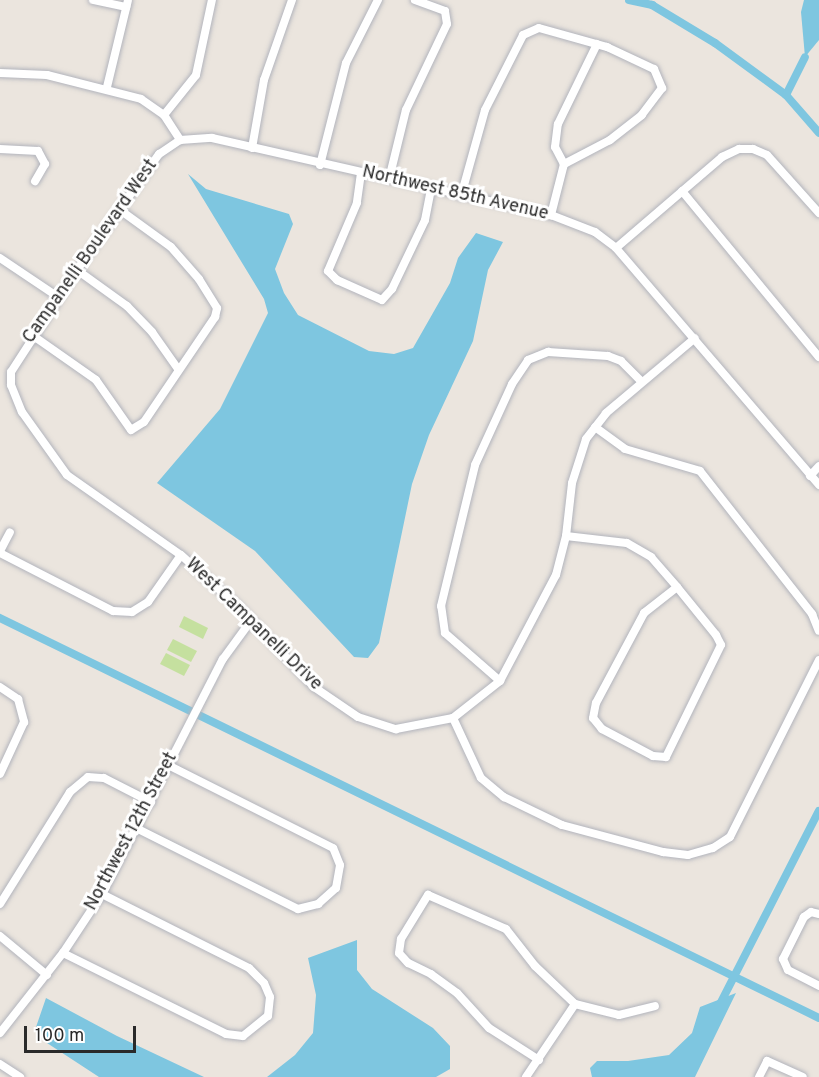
<!DOCTYPE html>
<style>
body{margin:0}
#map{position:relative;width:819px;height:1077px;overflow:hidden;background:#ebe5de;font-family:Overpass,sans-serif}
div>[style]{position:absolute}
[style*='--x']{left:calc(var(--x)*1px);top:calc(var(--y)*1px);width:calc(var(--w)*1px);rotate:calc(var(--a)*1deg)}
.pitch>*{inset:0;background:#c5e09f}
.water>*{inset:0;background:#7ec6e0}
.canal>*{height:8px;margin:-4px;padding:0 4px;transform-origin:4px;border-radius:4px;background:#7ec6e0}
.roads{filter:drop-shadow(0 0 2px #b2b4bc) drop-shadow(0 0 2px #b2b4bc)}
.street>*{height:8px;margin:-4px;padding:0 4px;transform-origin:4px;border-radius:4px;background:#fff}
span{translate:-50% -50%;white-space:nowrap;text-align:center;line-height:1.15;-webkit-text-stroke:6px #fff;paint-order:stroke}
.street-label{font-size:18px;color:#2a2a2a}
.scale{position:absolute;left:24px;top:1026px;width:112px;height:27px;box-sizing:border-box;border:3px solid #2a2a2a;border-top:0;padding-left:8px;font-size:18px;line-height:21px;white-space:nowrap;color:#2a2a2a;-webkit-text-stroke:4px #fff;paint-order:stroke}
</style>
<div id="map">
<div class="pitch">
<i style="clip-path:polygon(184px 616px,208px 628px,203px 639px,179px 627px)"></i>
<i style="clip-path:polygon(173px 639px,197px 651px,191px 662px,167px 650px)"></i>
<i style="clip-path:polygon(166px 653px,190px 665px,184px 676px,160px 664px)"></i>
</div>
<div class="water">
<i style="clip-path:polygon(804px 0,819px 0,819px 40px,805px 57px,801px 12px)"></i>
<i style="clip-path:polygon(188px 174px,206px 189px,289px 214px,293px 224px,275px 269px,284px 293px,298px 315px,369px 351px,394px 354px,413px 348px,450px 283px,458px 258px,476px 233px,503px 242px,488px 270px,473px 341px,429px 435px,412px 484px,379px 643px,368px 658px,354px 657px,255px 551px,157px 483px,220px 409px,268px 313px,264px 299px)"></i>
<i style="clip-path:polygon(357px 940px,357px 970px,372px 989px,433px 1028px,450px 1046px,450px 1069px,436px 1077px,267px 1077px,295px 1055px,313px 1033px,316px 995px,308px 958px)"></i>
<i style="clip-path:polygon(736px 993px,695px 1077px,592px 1077px,590px 1068px,597px 1061px,628px 1061px,669px 1055px,692px 1033px,700px 1007px)"></i>
<i style="clip-path:polygon(46px 998px,117px 1036px,204px 1077px,99px 1077px,47px 1043px,36px 1027px)"></i>
</div>
<div class="canal">
<i style="--x:629;--y:0;--w:24;--a:12"></i>
<i style="--x:652;--y:5;--w:74;--a:31.1"></i>
<i style="--x:715;--y:43;--w:88;--a:36.2"></i>
<i style="--x:786;--y:95;--w:50;--a:49"></i>
<i style="--x:786;--y:95;--w:42;--a:-63.4"></i>
<i style="--x:0;--y:618;--w:911;--a:26.03"></i>
<i style="--x:719;--y:1006;--w:219;--a:-62.9"></i>
</div>
<div class="roads">
<div class="street">
<i style="--x:93;--y:0;--w:34;--a:12"></i>
<i style="--x:0;--y:73;--w:47;--a:2.4"></i>
<i style="--x:47;--y:75;--w:97;--a:14.3"></i>
<i style="--x:141;--y:99;--w:28;--a:35"></i>
<i style="--x:164;--y:115;--w:30;--a:57"></i>
<i style="--x:107;--y:87;--w:89;--a:-76.4"></i>
<i style="--x:164;--y:115;--w:51;--a:-51.3"></i>
<i style="--x:196;--y:75;--w:77;--a:-78"></i>
<i style="--x:180;--y:140;--w:25;--a:146"></i>
<i style="--x:159;--y:154;--w:142;--a:125.3"></i>
<i style="--x:77;--y:270;--w:121;--a:122.9"></i>
<i style="--x:11;--y:372;--w:13;--a:90"></i>
<i style="--x:11;--y:385;--w:29;--a:68"></i>
<i style="--x:22;--y:412;--w:77;--a:54.5"></i>
<i style="--x:67;--y:475;--w:139;--a:35.1"></i>
<i style="--x:181;--y:555;--w:76;--a:41.8"></i>
<i style="--x:238;--y:606;--w:111;--a:46.8"></i>
<i style="--x:314;--y:687;--w:53;--a:34.3"></i>
<i style="--x:358;--y:717;--w:40;--a:18"></i>
<i style="--x:396;--y:729;--w:58;--a:-10.9"></i>
<i style="--x:453;--y:718;--w:60;--a:-38.2"></i>
<i style="--x:500;--y:681;--w:120;--a:-62.2"></i>
<i style="--x:556;--y:575;--w:40;--a:-75.6"></i>
<i style="--x:566;--y:536;--w:53;--a:-83.5"></i>
<i style="--x:572;--y:483;--w:46;--a:-72.3"></i>
<i style="--x:586;--y:439;--w:33;--a:-52"></i>
<i style="--x:606;--y:413;--w:116;--a:-40.1"></i>
<i style="--x:180;--y:140;--w:32;--a:-4"></i>
<i style="--x:212;--y:138;--w:348;--a:12.8"></i>
<i style="--x:551;--y:215;--w:47;--a:21.1"></i>
<i style="--x:595;--y:232;--w:26;--a:37"></i>
<i style="--x:616;--y:248;--w:312;--a:49.4"></i>
<i style="--x:252;--y:148;--w:69;--a:-80"></i>
<i style="--x:264;--y:80;--w:85;--a:-70.7"></i>
<i style="--x:0;--y:149;--w:38;--a:3"></i>
<i style="--x:38;--y:151;--w:15;--a:62"></i>
<i style="--x:45;--y:164;--w:20;--a:120"></i>
<i style="--x:564;--y:164;--w:19;--a:-118"></i>
<i style="--x:555;--y:147;--w:23;--a:-83"></i>
<i style="--x:558;--y:124;--w:89;--a:-64"></i>
<i style="--x:320;--y:165;--w:105;--a:-75.7"></i>
<i style="--x:346;--y:63;--w:71;--a:-63.1"></i>
<i style="--x:361;--y:173;--w:30;--a:98"></i>
<i style="--x:357;--y:203;--w:74;--a:113.1"></i>
<i style="--x:328;--y:271;--w:13;--a:45"></i>
<i style="--x:337;--y:280;--w:49;--a:24"></i>
<i style="--x:382;--y:300;--w:15;--a:-48"></i>
<i style="--x:392;--y:289;--w:76;--a:-64.4"></i>
<i style="--x:425;--y:220;--w:32;--a:-79"></i>
<i style="--x:389;--y:179;--w:71;--a:-76.2"></i>
<i style="--x:406;--y:110;--w:95;--a:-64.5"></i>
<i style="--x:447;--y:24;--w:13;--a:-99"></i>
<i style="--x:445;--y:11;--w:32;--a:-160"></i>
<i style="--x:682;--y:191;--w:215;--a:50.5"></i>
<i style="--x:461;--y:196;--w:89;--a:-74.4"></i>
<i style="--x:485;--y:110;--w:84;--a:-63.1"></i>
<i style="--x:523;--y:35;--w:17;--a:-24"></i>
<i style="--x:539;--y:28;--w:71;--a:15.6"></i>
<i style="--x:607;--y:47;--w:52;--a:25.1"></i>
<i style="--x:654;--y:69;--w:21;--a:67"></i>
<i style="--x:662;--y:88;--w:34;--a:127"></i>
<i style="--x:642;--y:115;--w:41;--a:142"></i>
<i style="--x:610;--y:140;--w:52;--a:152.4"></i>
<i style="--x:564;--y:164;--w:53;--a:104.3"></i>
<i style="--x:616;--y:248;--w:140;--a:-40.6"></i>
<i style="--x:722;--y:157;--w:19;--a:-25"></i>
<i style="--x:739;--y:149;--w:14;--a:0"></i>
<i style="--x:753;--y:149;--w:15;--a:23"></i>
<i style="--x:767;--y:155;--w:78;--a:48.1"></i>
<i style="--x:0;--y:258;--w:70;--a:33.9"></i>
<i style="--x:77;--y:270;--w:62;--a:35.8"></i>
<i style="--x:127;--y:306;--w:36;--a:46"></i>
<i style="--x:152;--y:332;--w:45;--a:54.9"></i>
<i style="--x:32;--y:335;--w:78;--a:35.1"></i>
<i style="--x:96;--y:380;--w:61;--a:55"></i>
<i style="--x:131;--y:430;--w:15;--a:-32"></i>
<i style="--x:144;--y:422;--w:127;--a:-55.9"></i>
<i style="--x:215;--y:317;--w:9;--a:-77"></i>
<i style="--x:217;--y:308;--w:34;--a:-122"></i>
<i style="--x:199;--y:279;--w:43;--a:-131.2"></i>
<i style="--x:171;--y:247;--w:63;--a:-144"></i>
<i style="--x:595;--y:427;--w:37;--a:36"></i>
<i style="--x:625;--y:449;--w:78;--a:16.3"></i>
<i style="--x:700;--y:471;--w:182;--a:51.9"></i>
<i style="--x:812;--y:614;--w:18;--a:68"></i>
<i style="--x:810;--y:476;--w:13;--a:-48"></i>
<i style="--x:566;--y:536;--w:61;--a:6.5"></i>
<i style="--x:627;--y:543;--w:28;--a:30"></i>
<i style="--x:651;--y:557;--w:40;--a:49"></i>
<i style="--x:677;--y:587;--w:62;--a:50.9"></i>
<i style="--x:716;--y:635;--w:11;--a:63"></i>
<i style="--x:721;--y:645;--w:125;--a:116.2"></i>
<i style="--x:666;--y:757;--w:13;--a:-176"></i>
<i style="--x:653;--y:756;--w:58;--a:-152.1"></i>
<i style="--x:602;--y:729;--w:14;--a:-129"></i>
<i style="--x:593;--y:718;--w:15;--a:-79"></i>
<i style="--x:596;--y:703;--w:102;--a:-61.9"></i>
<i style="--x:644;--y:613;--w:42;--a:-38.2"></i>
<i style="--x:0;--y:551;--w:21;--a:-62"></i>
<i style="--x:0;--y:553;--w:127;--a:27.2"></i>
<i style="--x:113;--y:611;--w:19;--a:3"></i>
<i style="--x:132;--y:612;--w:19;--a:-32"></i>
<i style="--x:148;--y:602;--w:57;--a:-54.9"></i>
<i style="--x:500;--y:681;--w:73;--a:-138.9"></i>
<i style="--x:445;--y:633;--w:27;--a:-98"></i>
<i style="--x:441;--y:606;--w:145;--a:-76.4"></i>
<i style="--x:475;--y:465;--w:89;--a:-65.4"></i>
<i style="--x:512;--y:384;--w:29;--a:-56"></i>
<i style="--x:528;--y:360;--w:22;--a:-22"></i>
<i style="--x:548;--y:352;--w:60;--a:3.8"></i>
<i style="--x:608;--y:356;--w:14;--a:21"></i>
<i style="--x:621;--y:361;--w:28;--a:45"></i>
<i style="--x:0;--y:687;--w:22;--a:34"></i>
<i style="--x:18;--y:699;--w:24;--a:75"></i>
<i style="--x:24;--y:722;--w:57;--a:114.8"></i>
<i style="--x:453;--y:718;--w:66;--a:65"></i>
<i style="--x:481;--y:778;--w:30;--a:40"></i>
<i style="--x:504;--y:797;--w:64;--a:25.8"></i>
<i style="--x:562;--y:825;--w:105;--a:15"></i>
<i style="--x:663;--y:852;--w:25;--a:7"></i>
<i style="--x:688;--y:855;--w:26;--a:-16"></i>
<i style="--x:713;--y:848;--w:20;--a:-33"></i>
<i style="--x:730;--y:837;--w:198;--a:-63.3"></i>
<i style="--x:138;--y:829;--w:179;--a:26.6"></i>
<i style="--x:298;--y:909;--w:21;--a:-14"></i>
<i style="--x:318;--y:904;--w:24;--a:-42"></i>
<i style="--x:336;--y:888;--w:23;--a:-80"></i>
<i style="--x:340;--y:865;--w:18;--a:-112"></i>
<i style="--x:333;--y:848;--w:182;--a:-153.3"></i>
<i style="--x:0;--y:904;--w:132;--a:-58"></i>
<i style="--x:70;--y:792;--w:23;--a:-40"></i>
<i style="--x:88;--y:777;--w:16;--a:4"></i>
<i style="--x:104;--y:778;--w:53;--a:27.1"></i>
<i style="--x:819;--y:914;--w:8;--a:-166"></i>
<i style="--x:811;--y:912;--w:9;--a:144"></i>
<i style="--x:804;--y:917;--w:47;--a:116.6"></i>
<i style="--x:783;--y:959;--w:12;--a:66"></i>
<i style="--x:788;--y:970;--w:35;--a:27"></i>
<i style="--x:0;--y:936;--w:61;--a:39.7"></i>
<i style="--x:63;--y:953;--w:182;--a:26.4"></i>
<i style="--x:226;--y:1034;--w:17;--a:7"></i>
<i style="--x:243;--y:1036;--w:32;--a:-39"></i>
<i style="--x:268;--y:1016;--w:19;--a:-84"></i>
<i style="--x:270;--y:997;--w:15;--a:-113"></i>
<i style="--x:264;--y:983;--w:21;--a:-135"></i>
<i style="--x:249;--y:968;--w:165;--a:-153.3"></i>
<i style="--x:0;--y:1033;--w:102;--a:-51.8"></i>
<i style="--x:63;--y:953;--w:71;--a:-56.5"></i>
<i style="--x:102;--y:894;--w:264;--a:-62.8"></i>
<i style="--x:223;--y:659;--w:46;--a:-53.9"></i>
<i style="--x:539;--y:1060;--w:59;--a:-147.4"></i>
<i style="--x:489;--y:1028;--w:47;--a:-132.4"></i>
<i style="--x:457;--y:993;--w:32;--a:-144"></i>
<i style="--x:431;--y:974;--w:25;--a:-154"></i>
<i style="--x:408;--y:963;--w:13;--a:-132"></i>
<i style="--x:399;--y:953;--w:14;--a:-82"></i>
<i style="--x:401;--y:939;--w:52;--a:-58.5"></i>
<i style="--x:428;--y:895;--w:85;--a:23.6"></i>
<i style="--x:506;--y:929;--w:47;--a:51.9"></i>
<i style="--x:535;--y:966;--w:55;--a:43.5"></i>
<i style="--x:575;--y:1004;--w:45;--a:14"></i>
<i style="--x:619;--y:1015;--w:37;--a:-14"></i>
<i style="--x:0;--y:1064;--w:24;--a:33"></i>
<i style="--x:526;--y:1077;--w:88;--a:-56.1"></i>
<i style="--x:759;--y:1077;--w:18;--a:-63"></i>
<i style="--x:767;--y:1061;--w:39;--a:24"></i>
</div>
</div>
<div class="street-label">
<span style="left:455px;top:194px;rotate:13deg">Northwest 85th Avenue</span>
<span style="left:91px;top:252px;rotate:-55deg">Campanelli Boulevard West</span>
<span style="left:253px;top:625px;rotate:44deg">West Campanelli Drive</span>
<span style="left:132px;top:832px;rotate:-62deg">Northwest 12th Street</span>
</div>
<div class="scale">100 m</div>
</div>
